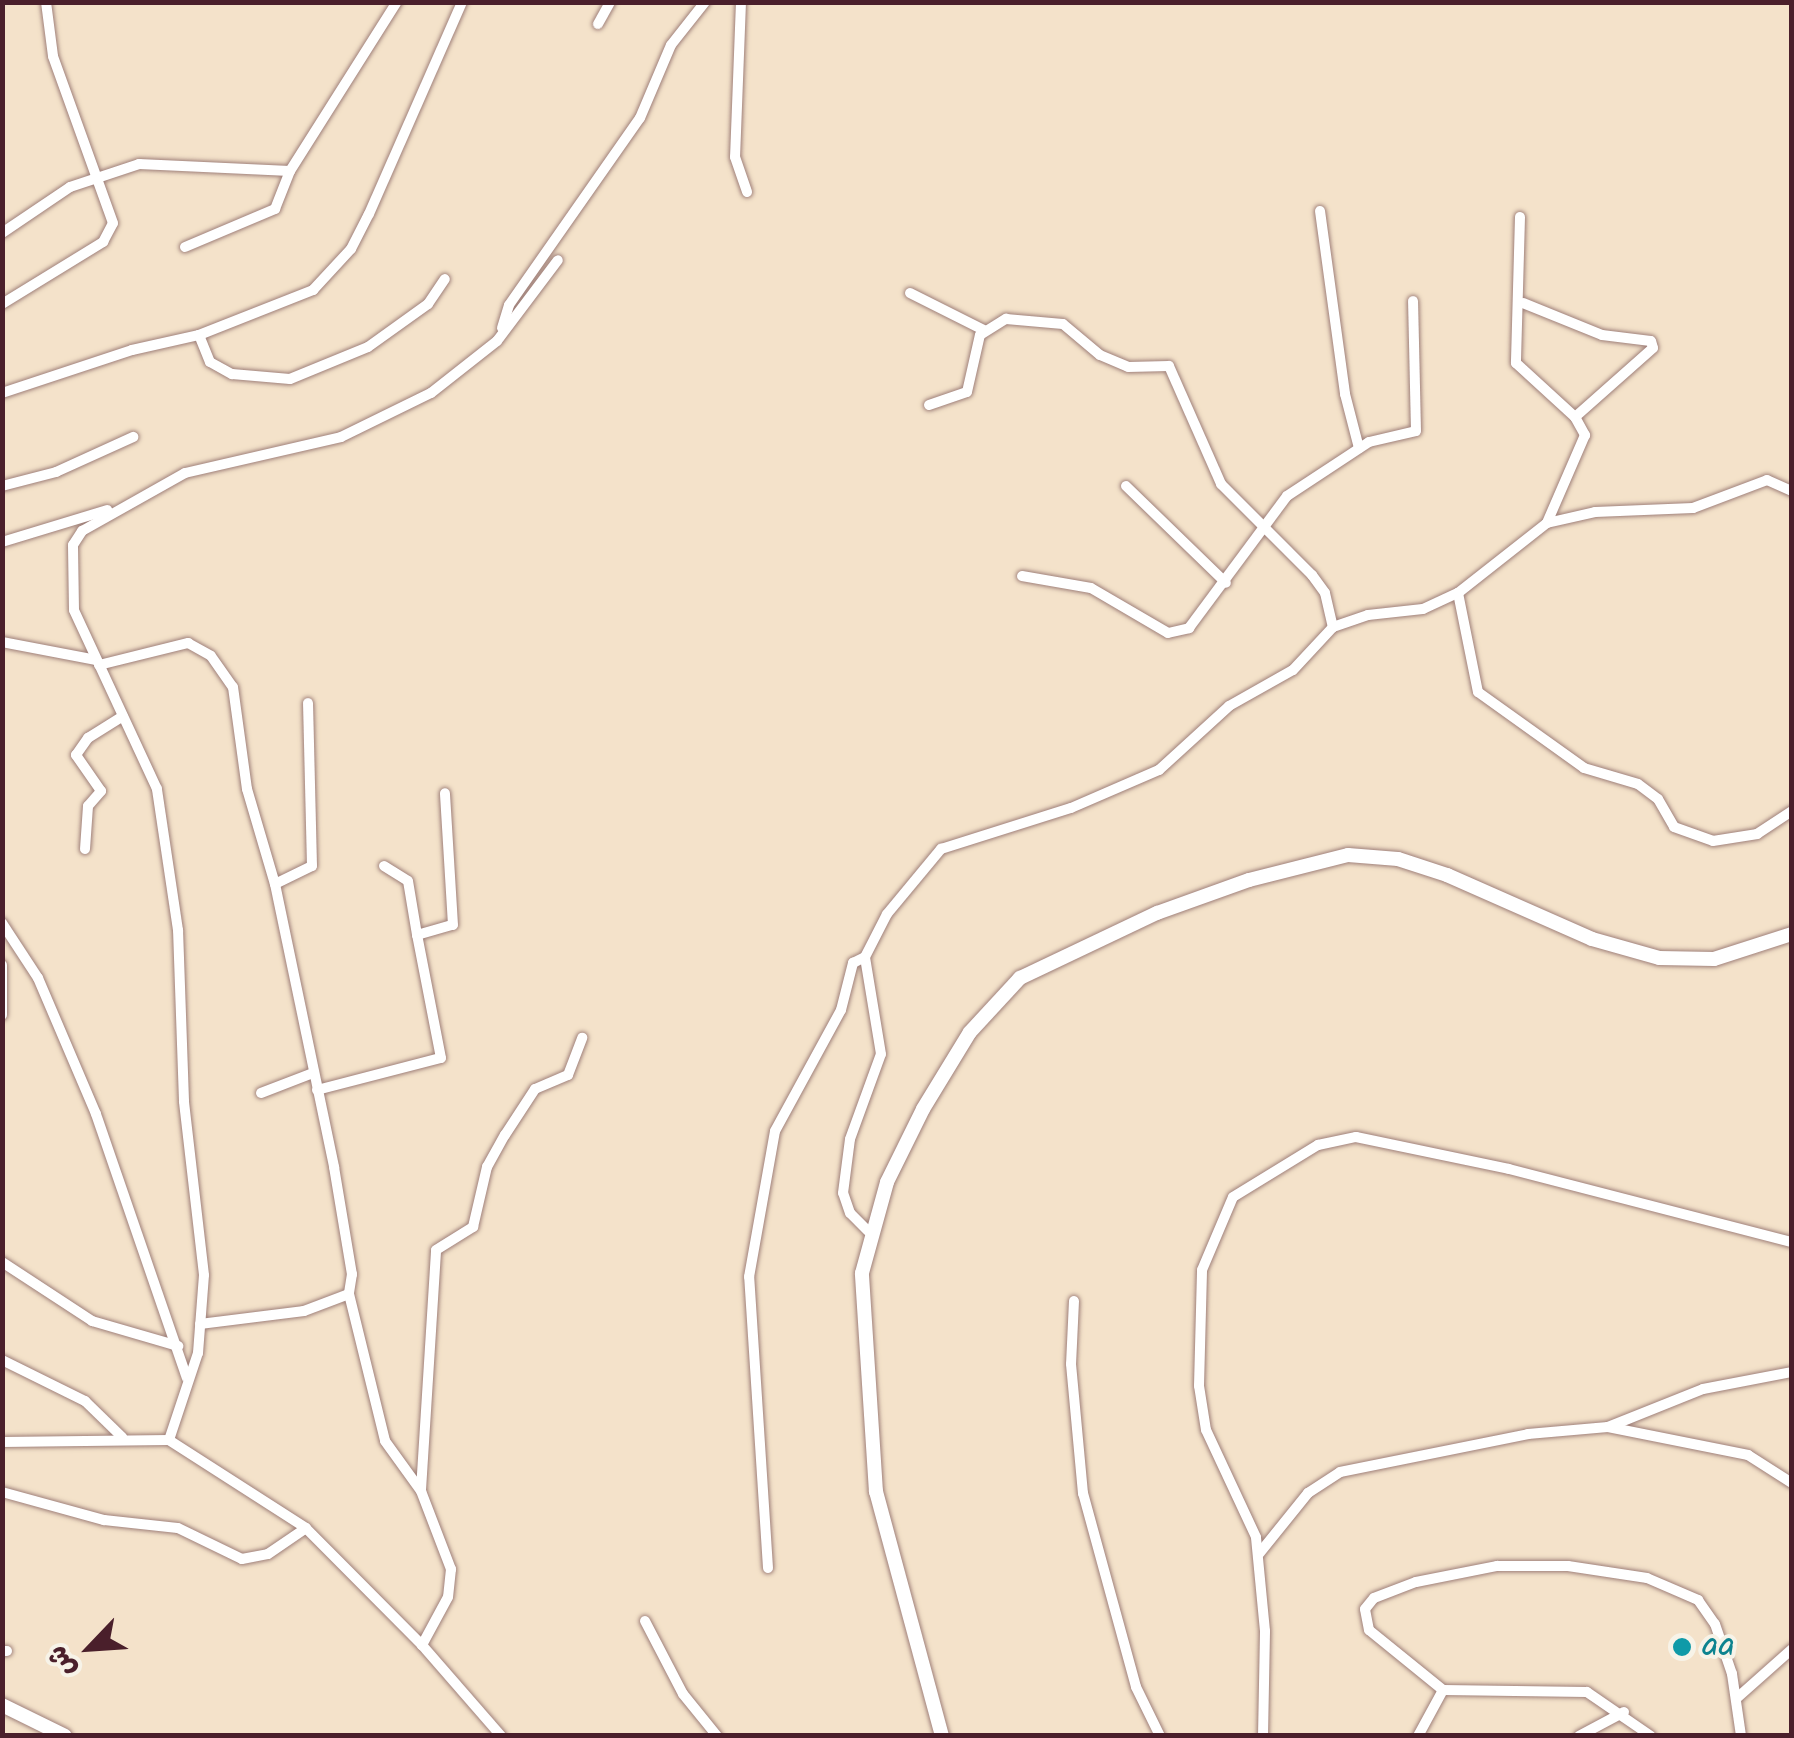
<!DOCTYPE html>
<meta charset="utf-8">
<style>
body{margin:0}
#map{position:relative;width:1794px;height:1738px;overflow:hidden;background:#f4e2ca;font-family:Kalam,"Playpen Sans Arabic",sans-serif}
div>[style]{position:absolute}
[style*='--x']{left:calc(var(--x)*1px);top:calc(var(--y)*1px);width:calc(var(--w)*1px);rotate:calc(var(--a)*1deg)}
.roads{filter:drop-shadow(0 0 2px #9f807a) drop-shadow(0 0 2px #9f807a)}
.minor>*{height:10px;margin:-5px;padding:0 5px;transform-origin:5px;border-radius:5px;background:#fff}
.major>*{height:14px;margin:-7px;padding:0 7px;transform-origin:7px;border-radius:7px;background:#fff}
.dots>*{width:28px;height:28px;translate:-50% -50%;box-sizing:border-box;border:5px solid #f7f3e8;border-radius:50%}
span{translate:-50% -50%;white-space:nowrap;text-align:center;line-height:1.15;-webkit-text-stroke:8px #f7f3e8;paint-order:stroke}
.culture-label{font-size:35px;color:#0d838f}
.left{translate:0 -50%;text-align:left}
.frame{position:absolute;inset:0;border:5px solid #4a1f2b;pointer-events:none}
.north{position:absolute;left:40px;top:1598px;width:100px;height:100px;-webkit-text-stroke:8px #f7f3e8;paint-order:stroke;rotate:245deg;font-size:28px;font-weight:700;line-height:40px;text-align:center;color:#4a1f2b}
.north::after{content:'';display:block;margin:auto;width:35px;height:45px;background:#4a1f2b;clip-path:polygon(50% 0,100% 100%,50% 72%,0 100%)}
</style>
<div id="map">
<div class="roads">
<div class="minor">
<i style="--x:741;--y:2;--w:155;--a:92.2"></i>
<i style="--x:735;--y:157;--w:37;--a:71"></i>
<i style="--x:598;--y:24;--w:25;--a:-61"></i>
<i style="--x:1320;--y:211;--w:185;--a:82.2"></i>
<i style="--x:1345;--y:394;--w:56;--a:75.5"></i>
<i style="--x:1520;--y:217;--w:146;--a:91.6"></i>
<i style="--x:1516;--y:363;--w:80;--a:42.5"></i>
<i style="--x:1575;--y:417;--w:21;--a:61"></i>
<i style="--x:1585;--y:435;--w:96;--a:113.4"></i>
<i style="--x:2;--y:233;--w:82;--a:-34.1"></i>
<i style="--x:70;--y:187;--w:73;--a:-18.4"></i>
<i style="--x:139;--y:164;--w:151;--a:2.7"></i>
<i style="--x:290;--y:171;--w:200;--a:-57.7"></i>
<i style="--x:185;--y:247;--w:98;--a:-22.9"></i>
<i style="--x:275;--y:209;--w:41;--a:-68.5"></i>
<i style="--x:910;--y:293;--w:83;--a:26.6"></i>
<i style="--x:1523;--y:303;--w:85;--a:22.1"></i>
<i style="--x:1602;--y:335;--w:49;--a:7"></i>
<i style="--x:1651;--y:341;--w:7;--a:74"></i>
<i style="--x:1653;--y:348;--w:104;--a:138.5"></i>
<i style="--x:2;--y:304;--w:119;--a:-31.5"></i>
<i style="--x:103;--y:242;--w:21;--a:-62"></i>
<i style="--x:113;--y:223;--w:177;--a:-109.8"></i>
<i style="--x:53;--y:56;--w:54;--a:-97.4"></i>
<i style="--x:502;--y:328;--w:24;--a:-73"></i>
<i style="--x:509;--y:305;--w:228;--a:-55"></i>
<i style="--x:640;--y:118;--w:79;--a:-67"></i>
<i style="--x:671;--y:45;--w:55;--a:-51.7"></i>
<i style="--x:199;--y:335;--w:29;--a:68"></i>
<i style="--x:210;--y:362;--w:25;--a:29"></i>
<i style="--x:232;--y:374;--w:58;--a:4.9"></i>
<i style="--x:290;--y:379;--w:84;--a:-22.3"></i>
<i style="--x:368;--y:347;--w:74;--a:-35.6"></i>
<i style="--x:428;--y:304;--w:30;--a:-56"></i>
<i style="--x:2;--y:393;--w:137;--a:-18.3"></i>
<i style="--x:132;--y:350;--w:69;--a:-12.6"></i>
<i style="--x:199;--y:335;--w:123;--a:-21.5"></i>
<i style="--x:313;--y:290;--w:56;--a:-47.2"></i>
<i style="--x:351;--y:249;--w:39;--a:-63"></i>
<i style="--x:369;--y:214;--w:232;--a:-66.3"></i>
<i style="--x:929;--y:405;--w:40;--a:-18.9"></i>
<i style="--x:967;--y:392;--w:58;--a:-77.2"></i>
<i style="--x:980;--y:335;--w:31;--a:-32"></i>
<i style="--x:1006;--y:319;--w:57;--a:5"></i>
<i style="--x:1063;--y:324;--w:48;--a:40"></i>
<i style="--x:1100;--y:355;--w:30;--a:23"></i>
<i style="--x:1128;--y:367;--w:41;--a:-1.4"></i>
<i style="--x:1169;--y:366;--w:129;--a:66.2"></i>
<i style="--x:1221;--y:484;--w:129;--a:45"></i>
<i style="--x:1312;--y:575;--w:22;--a:54"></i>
<i style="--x:1325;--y:593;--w:35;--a:77"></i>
<i style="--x:2;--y:486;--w:56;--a:-14.5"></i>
<i style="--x:56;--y:472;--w:85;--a:-24.4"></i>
<i style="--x:1126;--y:486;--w:139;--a:44.1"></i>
<i style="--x:2;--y:542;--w:110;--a:-16.9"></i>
<i style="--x:1022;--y:576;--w:70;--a:9.9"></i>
<i style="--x:1091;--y:588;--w:89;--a:30.3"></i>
<i style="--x:1168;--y:633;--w:22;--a:-13"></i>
<i style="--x:1189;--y:628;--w:164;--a:-53.4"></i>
<i style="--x:1287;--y:496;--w:98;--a:-33.4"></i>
<i style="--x:1369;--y:442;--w:48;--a:-13.2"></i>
<i style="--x:1416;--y:431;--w:130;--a:-91.3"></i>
<i style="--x:1458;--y:593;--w:113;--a:-38.2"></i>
<i style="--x:1547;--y:523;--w:49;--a:-12.9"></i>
<i style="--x:1595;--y:512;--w:98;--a:-2.3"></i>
<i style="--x:1693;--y:508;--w:79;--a:-20.7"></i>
<i style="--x:1767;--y:480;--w:27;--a:24"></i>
<i style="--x:2;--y:642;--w:96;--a:10.8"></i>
<i style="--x:99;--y:665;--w:92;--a:-13.9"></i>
<i style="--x:188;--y:643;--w:26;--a:29"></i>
<i style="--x:211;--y:656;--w:38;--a:55"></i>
<i style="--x:233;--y:687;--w:103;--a:82.2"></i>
<i style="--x:247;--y:789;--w:99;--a:73.6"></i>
<i style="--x:275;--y:884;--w:289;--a:78.2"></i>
<i style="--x:334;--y:1167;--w:109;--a:80.5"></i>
<i style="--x:352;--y:1274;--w:20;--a:99"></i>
<i style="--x:85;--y:849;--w:43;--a:-86"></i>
<i style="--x:88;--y:806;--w:20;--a:-49"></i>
<i style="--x:101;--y:791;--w:44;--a:-124.8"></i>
<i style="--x:76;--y:755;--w:21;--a:-55"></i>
<i style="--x:88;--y:738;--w:41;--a:-32.2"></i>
<i style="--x:384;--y:866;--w:28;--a:32"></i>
<i style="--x:408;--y:881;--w:55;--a:80.5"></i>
<i style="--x:275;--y:884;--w:41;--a:-25.9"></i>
<i style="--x:312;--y:866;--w:163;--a:-91.4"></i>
<i style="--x:2;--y:923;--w:66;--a:56.8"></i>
<i style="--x:38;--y:978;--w:148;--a:66.9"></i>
<i style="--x:96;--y:1114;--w:279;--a:71"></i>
<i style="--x:2;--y:965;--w:50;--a:90"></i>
<i style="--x:317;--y:1090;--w:128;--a:-14.5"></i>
<i style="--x:441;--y:1058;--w:125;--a:-101"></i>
<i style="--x:417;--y:935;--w:37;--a:-16"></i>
<i style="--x:453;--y:925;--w:132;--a:-93.5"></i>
<i style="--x:261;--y:1093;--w:56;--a:-21"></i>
<i style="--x:868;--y:1231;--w:25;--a:-135"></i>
<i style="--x:850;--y:1213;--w:21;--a:-109"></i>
<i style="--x:843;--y:1193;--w:54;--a:-82.6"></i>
<i style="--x:850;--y:1139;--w:90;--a:-70"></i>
<i style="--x:881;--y:1054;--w:98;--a:-99.4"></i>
<i style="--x:865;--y:957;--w:48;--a:-62.9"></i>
<i style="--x:887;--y:914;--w:85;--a:-50.3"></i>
<i style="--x:941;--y:849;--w:136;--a:-17.5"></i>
<i style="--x:1071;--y:808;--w:96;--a:-23.4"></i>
<i style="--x:1159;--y:770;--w:95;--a:-42.4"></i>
<i style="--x:1229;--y:706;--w:73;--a:-29.4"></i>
<i style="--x:1293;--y:670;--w:59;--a:-47.1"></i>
<i style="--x:1333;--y:627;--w:37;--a:-19"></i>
<i style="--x:1368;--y:615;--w:55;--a:-6.2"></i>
<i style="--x:1423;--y:609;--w:38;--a:-25"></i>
<i style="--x:1458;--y:593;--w:101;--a:78.6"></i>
<i style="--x:1478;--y:692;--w:130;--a:35.6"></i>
<i style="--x:1584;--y:768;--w:56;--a:16.5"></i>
<i style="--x:1638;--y:784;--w:25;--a:37"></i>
<i style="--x:1658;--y:799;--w:32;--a:60"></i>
<i style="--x:1674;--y:827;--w:41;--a:19.7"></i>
<i style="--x:1713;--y:841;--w:45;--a:-9"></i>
<i style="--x:1757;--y:834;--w:42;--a:-33.3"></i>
<i style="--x:2;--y:1262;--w:108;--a:33.2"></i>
<i style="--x:92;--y:1321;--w:90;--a:16.2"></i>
<i style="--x:1074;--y:1301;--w:63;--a:92.7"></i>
<i style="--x:1071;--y:1364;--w:130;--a:84.7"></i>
<i style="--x:1083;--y:1493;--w:201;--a:74.7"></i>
<i style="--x:1136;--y:1687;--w:55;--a:63.9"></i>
<i style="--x:200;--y:1324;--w:105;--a:-7.1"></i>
<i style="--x:304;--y:1311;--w:48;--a:-20.7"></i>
<i style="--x:349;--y:1294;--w:151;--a:76.2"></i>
<i style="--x:385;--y:1441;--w:62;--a:54.2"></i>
<i style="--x:421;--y:1491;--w:84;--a:69"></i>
<i style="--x:451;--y:1569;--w:28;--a:96"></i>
<i style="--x:448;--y:1597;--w:55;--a:118.4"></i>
<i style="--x:422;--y:1645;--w:165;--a:-134.8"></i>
<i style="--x:2;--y:1360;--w:93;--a:26.3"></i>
<i style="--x:85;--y:1401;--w:52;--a:44.2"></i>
<i style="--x:1608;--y:1427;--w:143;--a:11.3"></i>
<i style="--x:1748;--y:1455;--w:52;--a:32.5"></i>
<i style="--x:2;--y:1442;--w:167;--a:-0.7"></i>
<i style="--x:421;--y:1490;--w:240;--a:-86.4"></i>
<i style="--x:436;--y:1250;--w:44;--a:-31.9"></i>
<i style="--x:473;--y:1227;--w:62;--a:-76.9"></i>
<i style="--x:487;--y:1167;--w:37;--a:-61"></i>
<i style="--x:505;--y:1135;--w:55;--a:-56.9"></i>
<i style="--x:535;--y:1089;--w:36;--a:-23"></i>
<i style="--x:568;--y:1075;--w:40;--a:-69"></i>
<i style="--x:2;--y:1492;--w:106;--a:15.4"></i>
<i style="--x:104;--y:1520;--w:74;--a:6.2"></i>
<i style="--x:178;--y:1528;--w:71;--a:25.8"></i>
<i style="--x:242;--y:1559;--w:26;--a:-11"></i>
<i style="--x:268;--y:1554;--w:46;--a:-34.4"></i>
<i style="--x:306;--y:1528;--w:163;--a:-147.3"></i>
<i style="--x:169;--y:1440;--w:92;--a:-71.6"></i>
<i style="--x:198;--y:1353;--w:78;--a:-85.6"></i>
<i style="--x:204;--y:1275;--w:175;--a:-96.6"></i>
<i style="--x:184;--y:1101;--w:171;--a:-92"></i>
<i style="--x:178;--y:930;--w:143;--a:-98.5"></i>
<i style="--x:157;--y:789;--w:197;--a:-114.9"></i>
<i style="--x:74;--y:610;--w:65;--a:-90.9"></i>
<i style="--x:73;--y:545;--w:17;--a:-57"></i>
<i style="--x:82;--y:531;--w:118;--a:-29.4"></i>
<i style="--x:185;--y:473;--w:160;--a:-13"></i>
<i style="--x:341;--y:437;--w:100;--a:-26.1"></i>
<i style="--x:431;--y:393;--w:84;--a:-38.2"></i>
<i style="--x:497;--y:341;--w:101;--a:-53"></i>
<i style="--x:1258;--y:1555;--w:80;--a:-51.1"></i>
<i style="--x:1308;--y:1493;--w:38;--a:-33"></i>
<i style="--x:1340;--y:1472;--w:192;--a:-11.4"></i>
<i style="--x:1528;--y:1434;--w:80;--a:-5"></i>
<i style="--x:1608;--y:1427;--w:102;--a:-21.8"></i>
<i style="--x:1703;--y:1389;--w:91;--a:-10.8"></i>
<i style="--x:768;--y:1568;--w:292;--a:-93.7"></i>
<i style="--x:749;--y:1277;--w:148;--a:-79.9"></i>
<i style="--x:775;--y:1131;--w:138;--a:-61.4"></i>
<i style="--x:841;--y:1010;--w:49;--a:-75.7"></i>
<i style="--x:853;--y:963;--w:13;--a:-27"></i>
<i style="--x:645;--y:1621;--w:82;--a:62.5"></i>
<i style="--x:683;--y:1694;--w:54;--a:51"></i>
<i style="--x:422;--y:1645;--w:121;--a:49"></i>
<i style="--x:2;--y:1651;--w:5;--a:0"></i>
<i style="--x:1737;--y:1698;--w:74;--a:-41.7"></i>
<i style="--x:1263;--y:1736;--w:105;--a:-88.9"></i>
<i style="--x:1265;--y:1631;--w:94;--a:-95.5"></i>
<i style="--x:1256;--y:1537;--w:118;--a:-115"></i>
<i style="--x:1206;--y:1430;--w:45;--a:-99"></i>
<i style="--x:1199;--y:1386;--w:116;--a:-88.5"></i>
<i style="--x:1202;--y:1270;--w:79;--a:-67"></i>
<i style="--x:1233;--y:1197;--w:100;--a:-31.5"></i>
<i style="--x:1318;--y:1145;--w:39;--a:-12"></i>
<i style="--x:1356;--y:1137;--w:156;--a:11.8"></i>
<i style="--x:1509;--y:1169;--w:292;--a:14.5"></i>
<i style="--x:1418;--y:1736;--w:52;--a:-61.5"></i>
<i style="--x:1579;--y:1736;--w:51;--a:-28.1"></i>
<i style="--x:1651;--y:1736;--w:78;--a:-145.5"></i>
<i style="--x:1587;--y:1692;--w:144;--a:-179.2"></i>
<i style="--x:1443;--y:1690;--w:95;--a:-141"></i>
<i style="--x:1369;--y:1630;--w:21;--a:-101"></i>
<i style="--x:1365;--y:1609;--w:14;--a:-51"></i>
<i style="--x:1374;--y:1598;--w:45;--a:-20.9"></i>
<i style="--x:1416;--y:1582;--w:83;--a:-11.2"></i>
<i style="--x:1497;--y:1566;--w:71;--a:0"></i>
<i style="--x:1568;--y:1566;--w:80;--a:8.6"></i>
<i style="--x:1647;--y:1578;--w:56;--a:23.3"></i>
<i style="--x:1698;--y:1600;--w:29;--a:55"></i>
<i style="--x:1715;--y:1624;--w:53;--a:71.2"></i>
<i style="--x:1732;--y:1674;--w:63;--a:81.7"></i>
</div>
<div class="major">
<i style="--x:2;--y:1705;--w:70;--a:26.2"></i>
<i style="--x:942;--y:1736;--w:253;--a:-105.1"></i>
<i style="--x:876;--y:1492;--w:219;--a:-93.7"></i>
<i style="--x:862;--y:1273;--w:94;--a:-74.6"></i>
<i style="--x:887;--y:1182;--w:81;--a:-63.7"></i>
<i style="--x:923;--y:1109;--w:90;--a:-58.6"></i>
<i style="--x:970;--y:1032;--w:74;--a:-47.2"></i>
<i style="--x:1020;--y:978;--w:152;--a:-25.4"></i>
<i style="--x:1157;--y:913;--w:98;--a:-19.7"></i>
<i style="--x:1249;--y:880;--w:102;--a:-14.2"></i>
<i style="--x:1348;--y:855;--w:50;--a:4.6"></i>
<i style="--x:1398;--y:859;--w:52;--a:18.1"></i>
<i style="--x:1447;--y:875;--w:158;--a:23.8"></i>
<i style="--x:1592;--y:939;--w:70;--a:15.8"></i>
<i style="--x:1659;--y:958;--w:55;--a:1"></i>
<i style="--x:1714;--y:959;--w:82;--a:-17.8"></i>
</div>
</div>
<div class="dots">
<i style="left:1682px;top:1647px;background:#0f9aa8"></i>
</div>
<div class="culture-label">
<span class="left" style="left:1702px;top:1647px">aa</span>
</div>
<div class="frame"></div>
<div class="north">ش</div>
</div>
